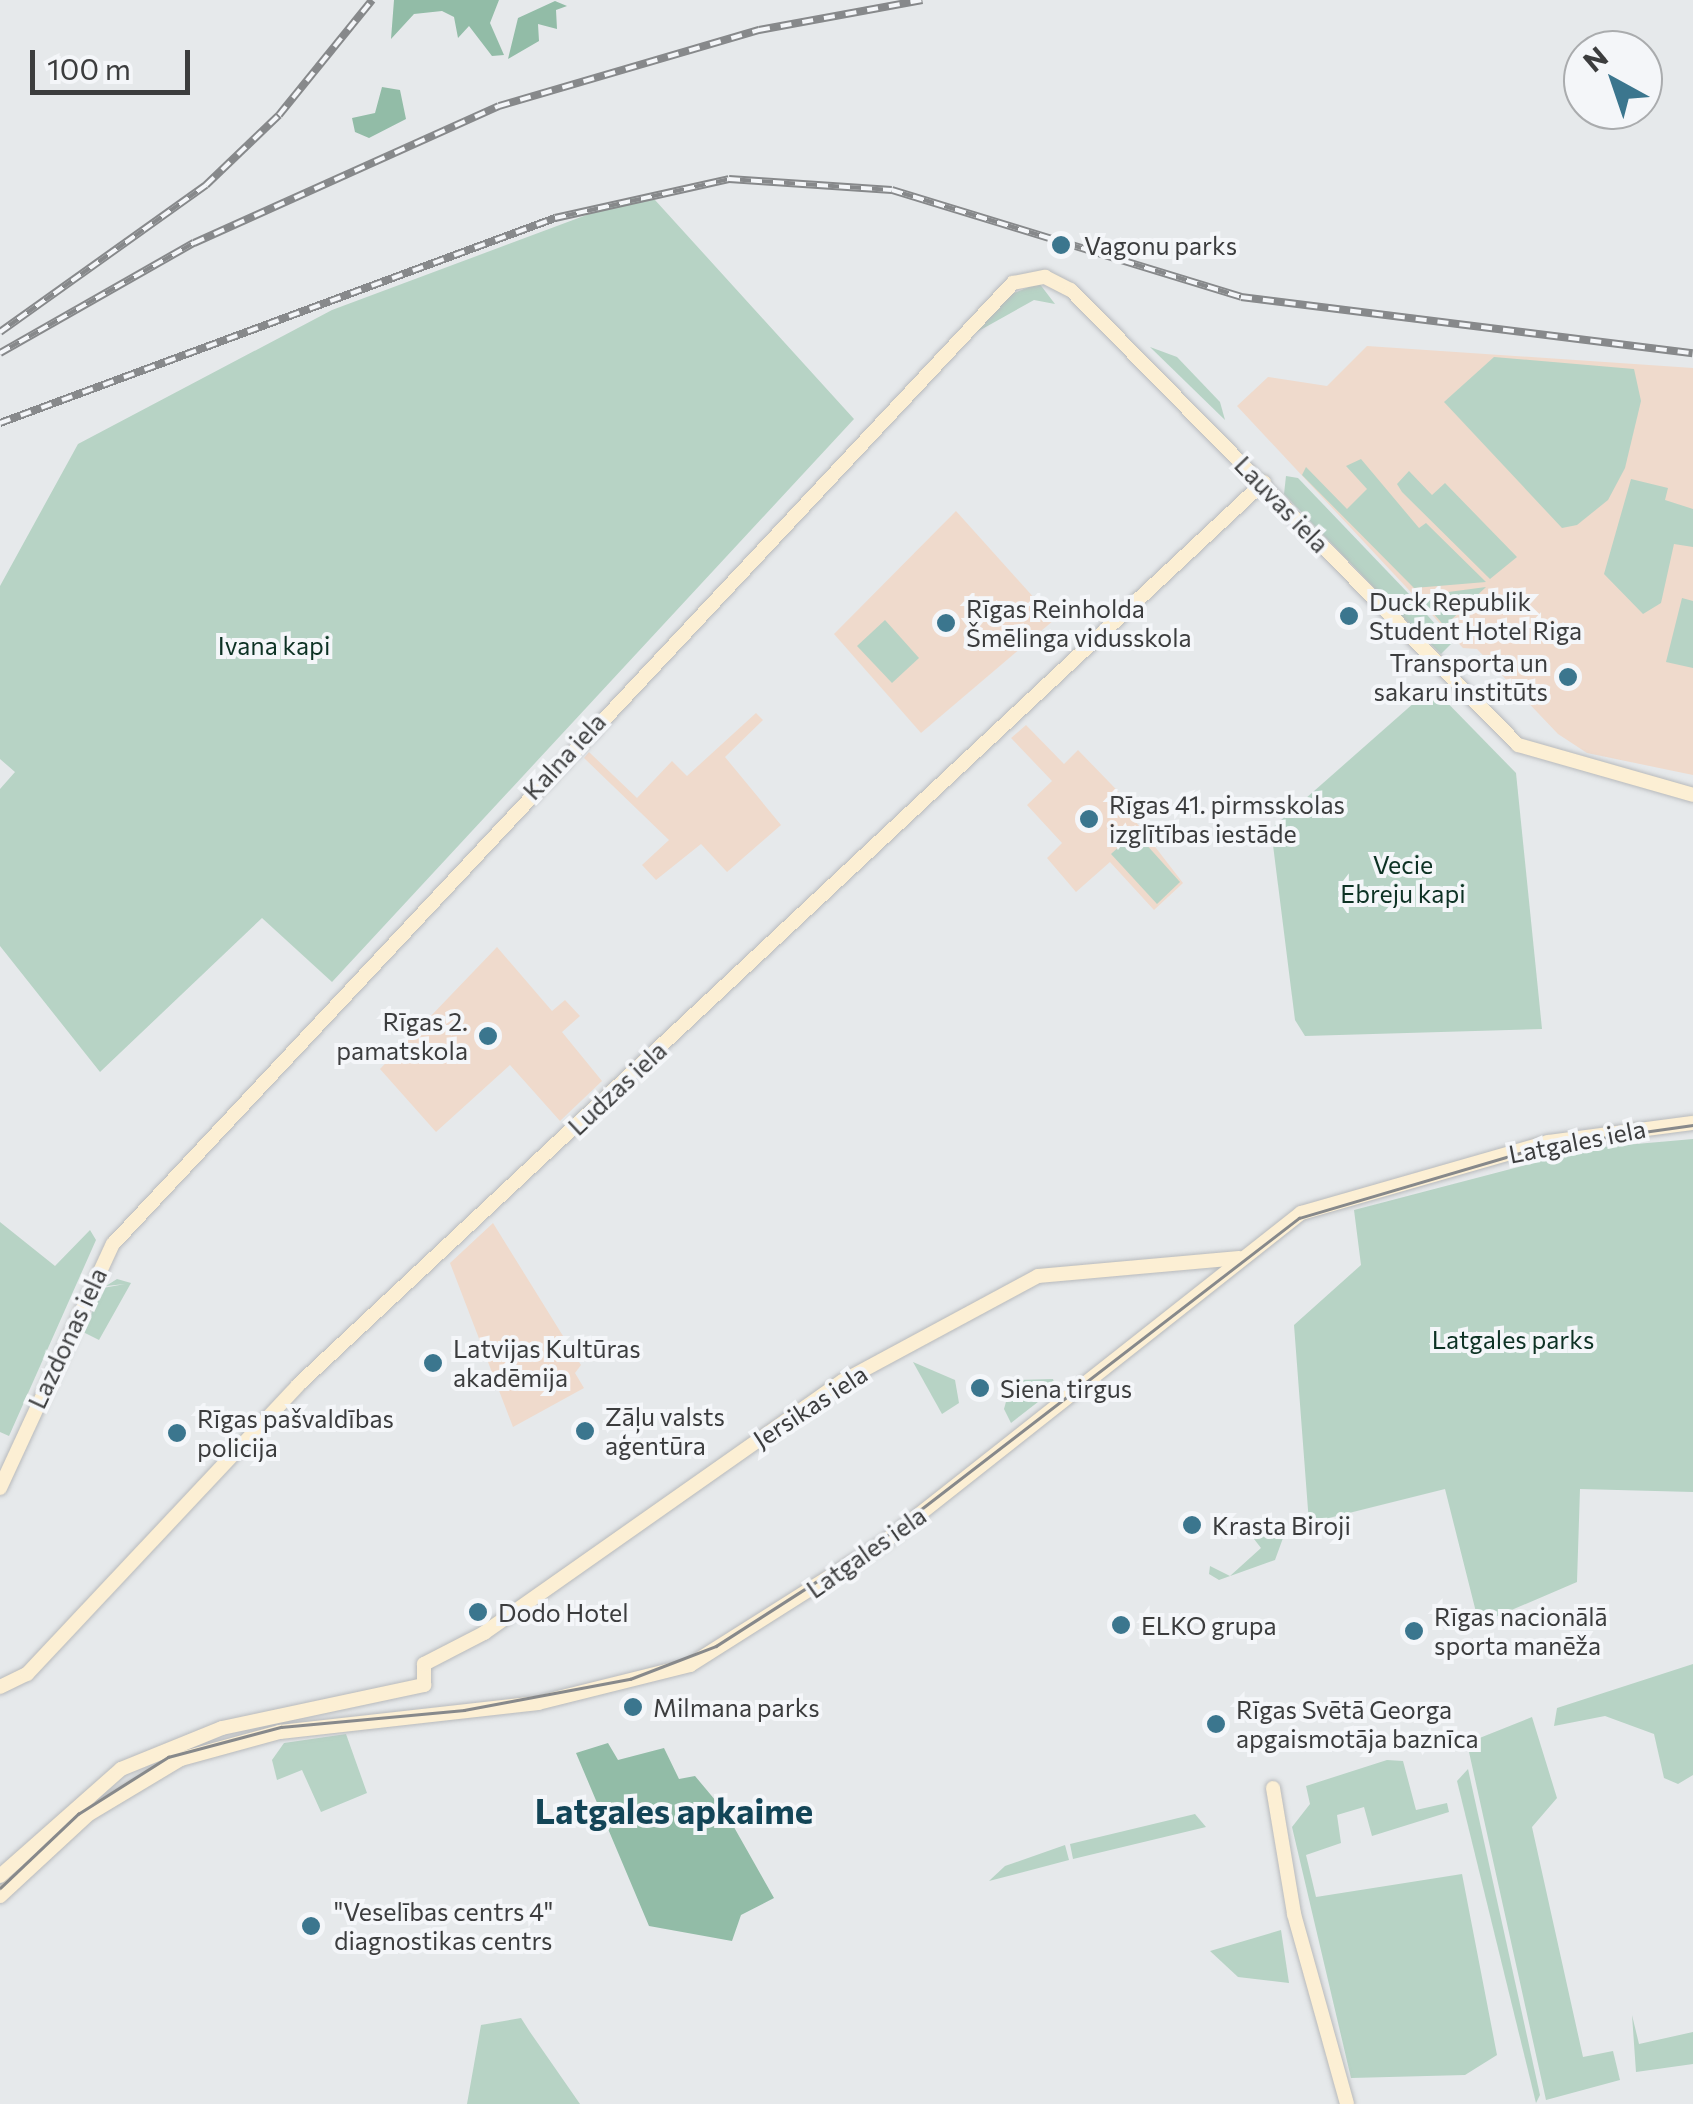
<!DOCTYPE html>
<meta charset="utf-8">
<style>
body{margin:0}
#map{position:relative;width:1693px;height:2104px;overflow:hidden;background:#e6e9eb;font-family:Commissioner,sans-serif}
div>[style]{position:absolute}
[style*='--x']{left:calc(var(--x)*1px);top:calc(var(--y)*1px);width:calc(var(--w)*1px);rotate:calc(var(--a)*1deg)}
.education>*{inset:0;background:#efdacc}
.green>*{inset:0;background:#b7d3c5}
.forest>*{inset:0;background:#92bca7}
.roads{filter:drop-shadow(0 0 2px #b8babc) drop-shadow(0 0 2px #b8babc)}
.secondary>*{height:14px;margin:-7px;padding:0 7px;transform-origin:7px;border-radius:7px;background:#fcefd4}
.tram>*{height:2.5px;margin:-1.25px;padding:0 1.25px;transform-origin:1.25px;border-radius:1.25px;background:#87898b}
.rail>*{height:8px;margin-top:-4px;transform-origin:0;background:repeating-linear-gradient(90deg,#f4f6f9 0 11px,#87898b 0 22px);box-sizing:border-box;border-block:2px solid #87898b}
.dots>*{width:28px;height:28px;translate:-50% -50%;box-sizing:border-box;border:5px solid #f4f6f9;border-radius:50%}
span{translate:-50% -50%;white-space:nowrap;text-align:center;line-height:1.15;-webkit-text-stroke:8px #f4f6f9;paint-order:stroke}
.poi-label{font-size:25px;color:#3c3d3e}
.left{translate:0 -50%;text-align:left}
.right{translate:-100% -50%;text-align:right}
.street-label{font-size:25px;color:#3c3d3e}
.park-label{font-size:25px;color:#0d3224}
.district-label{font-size:35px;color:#134557;font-weight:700}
.north{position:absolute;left:1563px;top:30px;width:100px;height:100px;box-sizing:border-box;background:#f4f6f9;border:2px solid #aaacae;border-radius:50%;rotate:320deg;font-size:28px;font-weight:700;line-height:40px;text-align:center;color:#3c3d3e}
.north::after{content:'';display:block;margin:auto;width:35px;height:45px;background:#3b768e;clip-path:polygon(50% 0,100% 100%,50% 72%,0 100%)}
.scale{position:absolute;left:30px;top:50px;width:160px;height:45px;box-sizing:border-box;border:5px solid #3c3d3e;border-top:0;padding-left:12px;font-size:30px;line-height:35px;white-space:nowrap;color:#3c3d3e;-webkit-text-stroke:8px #f4f6f9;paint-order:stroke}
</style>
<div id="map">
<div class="education">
<i style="clip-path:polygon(1367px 346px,1693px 368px,1693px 775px,1587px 753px,1558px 734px,1477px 649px,1463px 648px,1237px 406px,1268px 377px,1327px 386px)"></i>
<i style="clip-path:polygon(956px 511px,1054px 620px,921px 733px,834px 634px)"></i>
<i style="clip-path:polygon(756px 713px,763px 720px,725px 757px,781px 825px,727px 872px,701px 844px,656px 880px,642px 865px,669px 840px,584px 758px,589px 752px,637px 798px,672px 761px,687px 776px)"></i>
<i style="clip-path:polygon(1026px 725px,1064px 764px,1078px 750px,1142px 816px,1136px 822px,1183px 883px,1154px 910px,1110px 862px,1076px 892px,1047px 858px,1062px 843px,1027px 805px,1052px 781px,1011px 738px)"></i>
<i style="clip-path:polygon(497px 947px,552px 1011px,565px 1000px,580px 1016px,562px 1032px,602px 1081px,560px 1121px,510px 1065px,436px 1132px,380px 1069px)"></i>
<i style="clip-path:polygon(493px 1223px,581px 1365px,575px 1373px,584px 1388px,513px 1427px,450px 1263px)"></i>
</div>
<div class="green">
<i style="clip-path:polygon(632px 198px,655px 200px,854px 419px,332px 982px,262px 918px,100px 1072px,0 946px,0 789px,15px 772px,0 759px,0 586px,78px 444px,332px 310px)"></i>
<i style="clip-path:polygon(1039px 283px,1055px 304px,1034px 300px,975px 333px,1009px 295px)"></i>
<i style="clip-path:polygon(1150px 347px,1177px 357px,1220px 402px,1225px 420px)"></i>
<i style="clip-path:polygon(1494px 357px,1634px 369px,1641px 401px,1625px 468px,1608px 500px,1577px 525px,1562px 528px,1444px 402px)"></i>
<i style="clip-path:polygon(1361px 459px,1419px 528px,1426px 523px,1486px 582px,1414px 588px,1302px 475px,1306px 467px,1347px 509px,1367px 489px,1346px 466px)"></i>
<i style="clip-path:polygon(1409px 471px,1432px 495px,1445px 483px,1517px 557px,1490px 579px,1402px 492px,1397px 484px)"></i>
<i style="clip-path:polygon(1286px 476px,1298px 478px,1409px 594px,1385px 599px,1284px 494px)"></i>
<i style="clip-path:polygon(1631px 479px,1668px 488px,1665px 500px,1693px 509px,1693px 547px,1674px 544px,1661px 603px,1643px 614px,1604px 574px)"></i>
<i style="clip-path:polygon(1486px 587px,1451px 620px,1455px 638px,1418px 596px)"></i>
<i style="clip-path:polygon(1412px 598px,1452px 643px,1441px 654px,1389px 604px)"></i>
<i style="clip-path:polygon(1682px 598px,1693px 601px,1693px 668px,1666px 662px)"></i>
<i style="clip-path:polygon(885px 620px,919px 658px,892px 683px,857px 646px)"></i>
<i style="clip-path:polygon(1432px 687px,1516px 773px,1542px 1029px,1305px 1036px,1295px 1020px,1271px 829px)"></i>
<i style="clip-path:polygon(1135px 832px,1180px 882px,1157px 904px,1111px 854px)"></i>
<i style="clip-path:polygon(1693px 1139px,1693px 1492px,1580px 1489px,1577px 1582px,1479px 1624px,1445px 1489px,1309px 1523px,1294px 1325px,1361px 1265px,1354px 1210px,1591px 1148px)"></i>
<i style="clip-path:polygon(0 1222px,55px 1266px,90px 1230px,96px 1240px,9px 1436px,0 1432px)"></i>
<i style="clip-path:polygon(117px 1279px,131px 1283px,99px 1340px,83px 1332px,103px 1288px,125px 1284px,106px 1286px)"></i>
<i style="clip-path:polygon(913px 1362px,955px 1380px,959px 1403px,942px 1414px)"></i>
<i style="clip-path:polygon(1053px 1379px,1056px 1388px,1011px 1423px,1004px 1409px,1012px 1380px)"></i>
<i style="clip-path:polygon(1262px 1528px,1283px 1538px,1275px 1560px,1219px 1580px,1209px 1574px,1210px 1566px,1230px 1576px,1261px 1548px,1254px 1539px)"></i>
<i style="clip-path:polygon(1693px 1664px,1693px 1775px,1678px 1784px,1664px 1778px,1654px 1734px,1605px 1716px,1554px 1726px,1557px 1708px)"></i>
<i style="clip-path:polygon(1532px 1717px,1557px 1798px,1532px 1827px,1583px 2057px,1613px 2051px,1620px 2080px,1546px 2100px,1467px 1743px)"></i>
<i style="clip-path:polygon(346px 1734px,367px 1793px,321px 1812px,302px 1770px,277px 1780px,272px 1760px,284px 1743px)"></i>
<i style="clip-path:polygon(1387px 1760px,1403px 1761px,1416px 1810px,1447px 1803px,1449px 1812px,1372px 1836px,1364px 1807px,1337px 1815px,1341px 1843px,1306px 1855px,1316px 1897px,1462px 1874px,1497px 2055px,1465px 2075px,1351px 2078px,1292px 1827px,1310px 1804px,1306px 1786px)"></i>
<i style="clip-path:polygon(1468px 1769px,1540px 2095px,1536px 2103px,1457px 1781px)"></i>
<i style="clip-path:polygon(1195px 1814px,1206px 1827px,1073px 1859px,1070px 1844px)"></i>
<i style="clip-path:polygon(1065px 1845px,1069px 1860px,989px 1881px,1005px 1866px)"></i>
<i style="clip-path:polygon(1281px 1930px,1289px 1983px,1238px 1977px,1210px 1951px)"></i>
<i style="clip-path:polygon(1632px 2015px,1639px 2044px,1693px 2032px,1693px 2064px,1636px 2072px)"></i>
<i style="clip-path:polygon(521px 2018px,530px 2032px,580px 2104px,467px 2104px,481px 2025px)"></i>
</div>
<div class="forest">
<i style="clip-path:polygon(394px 0,499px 0,490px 23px,504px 55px,492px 56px,469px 26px,458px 38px,454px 17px,442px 11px,414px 14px,391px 39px)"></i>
<i style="clip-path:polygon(555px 1px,567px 6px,556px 10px,557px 29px,538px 24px,539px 41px,508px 59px,518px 18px)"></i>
<i style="clip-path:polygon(382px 87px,400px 90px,406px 119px,369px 138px,355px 132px,352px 118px,375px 113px)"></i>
<i style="clip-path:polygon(608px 1743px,618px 1760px,664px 1748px,679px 1779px,695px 1776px,726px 1813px,774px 1898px,741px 1915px,732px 1941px,649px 1926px,576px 1753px)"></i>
</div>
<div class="roads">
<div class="secondary">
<i style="--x:0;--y:1488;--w:269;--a:-65.2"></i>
<i style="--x:113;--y:1244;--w:1317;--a:-46.88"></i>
<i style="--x:1013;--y:283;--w:33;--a:-11"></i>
<i style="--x:1045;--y:277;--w:29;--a:27"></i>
<i style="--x:1071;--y:290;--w:638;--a:45.51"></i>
<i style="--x:1518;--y:745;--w:182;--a:15.9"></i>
<i style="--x:0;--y:1687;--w:30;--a:-26"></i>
<i style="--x:27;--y:1674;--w:396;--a:-46.8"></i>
<i style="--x:298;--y:1385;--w:1322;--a:-43.07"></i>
<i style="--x:1273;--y:1788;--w:128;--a:80.5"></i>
<i style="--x:1294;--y:1914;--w:197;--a:74.4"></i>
<i style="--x:0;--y:1876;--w:162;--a:-41.5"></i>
<i style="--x:121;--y:1769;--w:109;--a:-22.1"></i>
<i style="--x:222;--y:1728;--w:207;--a:-12"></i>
<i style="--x:424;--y:1685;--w:21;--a:-90"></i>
<i style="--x:424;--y:1664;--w:68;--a:-27.3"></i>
<i style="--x:484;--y:1633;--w:439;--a:-35.1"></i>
<i style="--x:843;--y:1381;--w:221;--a:-28.3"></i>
<i style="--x:1038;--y:1276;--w:202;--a:-5.1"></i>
<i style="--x:0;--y:1896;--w:121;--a:-42.7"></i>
<i style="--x:89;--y:1814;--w:107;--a:-30.9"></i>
<i style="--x:181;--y:1759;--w:103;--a:-15.3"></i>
<i style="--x:280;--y:1732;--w:260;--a:-6.4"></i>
<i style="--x:538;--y:1703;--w:157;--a:-14"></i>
<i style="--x:690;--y:1665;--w:228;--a:-32.3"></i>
<i style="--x:883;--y:1543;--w:533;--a:-38.29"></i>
<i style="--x:1301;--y:1213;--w:257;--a:-16"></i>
<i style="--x:1548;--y:1142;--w:146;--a:-7.5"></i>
</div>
</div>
<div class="tram">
<i style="--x:0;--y:1888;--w:108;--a:-43.5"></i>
<i style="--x:78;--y:1814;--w:107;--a:-32.3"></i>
<i style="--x:168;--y:1757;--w:117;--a:-14.9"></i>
<i style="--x:281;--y:1727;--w:184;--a:-5.3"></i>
<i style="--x:464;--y:1710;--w:169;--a:-10.6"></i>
<i style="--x:630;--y:1679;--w:92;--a:-21"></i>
<i style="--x:716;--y:1646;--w:196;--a:-32.7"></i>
<i style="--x:881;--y:1540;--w:528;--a:-37.61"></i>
<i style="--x:1299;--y:1218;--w:255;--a:-16.4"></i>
<i style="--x:1544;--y:1146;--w:150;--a:-8"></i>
</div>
<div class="rail">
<i style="--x:0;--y:332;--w:253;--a:-35.5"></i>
<i style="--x:206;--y:185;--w:101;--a:-43.8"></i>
<i style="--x:279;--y:115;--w:148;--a:-51"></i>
<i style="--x:0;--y:353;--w:223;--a:-29.6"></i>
<i style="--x:194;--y:243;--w:334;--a:-24.2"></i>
<i style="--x:499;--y:106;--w:271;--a:-16.3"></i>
<i style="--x:759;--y:30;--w:166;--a:-10.4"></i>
<i style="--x:0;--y:423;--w:592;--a:-20.27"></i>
<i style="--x:555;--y:218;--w:178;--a:-12.6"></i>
<i style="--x:729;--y:179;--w:163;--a:3.9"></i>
<i style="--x:892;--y:190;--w:365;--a:17"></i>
<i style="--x:1241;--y:297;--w:455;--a:7.1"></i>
</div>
<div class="dots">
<i style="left:1061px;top:245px;background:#3b768e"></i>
<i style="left:1349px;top:616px;background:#3b768e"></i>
<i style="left:946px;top:623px;background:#3b768e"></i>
<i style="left:1568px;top:677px;background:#3b768e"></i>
<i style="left:1089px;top:819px;background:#3b768e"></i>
<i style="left:488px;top:1036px;background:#3b768e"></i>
<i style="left:433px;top:1363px;background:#3b768e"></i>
<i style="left:980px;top:1388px;background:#3b768e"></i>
<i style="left:585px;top:1431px;background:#3b768e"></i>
<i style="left:177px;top:1433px;background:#3b768e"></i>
<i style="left:1192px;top:1525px;background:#3b768e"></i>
<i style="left:478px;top:1612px;background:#3b768e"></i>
<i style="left:1121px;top:1625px;background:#3b768e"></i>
<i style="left:1414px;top:1631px;background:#3b768e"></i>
<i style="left:633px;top:1707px;background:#3b768e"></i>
<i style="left:1216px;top:1724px;background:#3b768e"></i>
<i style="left:311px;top:1926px;background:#3b768e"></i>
</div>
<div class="poi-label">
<span class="left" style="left:1084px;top:245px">Vagonu parks</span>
<span class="left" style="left:1369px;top:616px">Duck Republik<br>Student Hotel Riga</span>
<span class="left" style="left:966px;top:623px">Rīgas Reinholda<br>Šmēlinga vidusskola</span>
<span class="right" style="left:1548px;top:677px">Transporta un<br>sakaru institūts</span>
<span class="left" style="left:1109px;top:819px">Rīgas 41. pirmsskolas<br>izglītības iestāde</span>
<span class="right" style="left:468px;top:1036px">Rīgas 2.<br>pamatskola</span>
<span class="left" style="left:453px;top:1363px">Latvijas Kultūras<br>akadēmija</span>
<span class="left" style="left:1000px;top:1388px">Siena tirgus</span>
<span class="left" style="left:605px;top:1431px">Zāļu valsts<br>aģentūra</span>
<span class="left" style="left:197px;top:1433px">Rīgas pašvaldības<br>policija</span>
<span class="left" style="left:1212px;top:1525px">Krasta Biroji</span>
<span class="left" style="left:498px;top:1612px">Dodo Hotel</span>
<span class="left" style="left:1434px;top:1631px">Rīgas nacionālā<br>sporta manēža</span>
<span class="left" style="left:1141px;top:1625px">ELKO grupa</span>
<span class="left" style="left:653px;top:1707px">Milmana parks</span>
<span class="left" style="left:1236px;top:1724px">Rīgas Svētā Georga<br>apgaismotāja baznīca</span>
<span class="left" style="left:334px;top:1926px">"Veselības centrs 4"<br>diagnostikas centrs</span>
</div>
<div class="street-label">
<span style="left:1282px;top:504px;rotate:46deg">Lauvas iela</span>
<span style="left:564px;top:756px;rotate:-47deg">Kalna iela</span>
<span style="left:617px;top:1088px;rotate:-43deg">Ludzas iela</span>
<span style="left:1577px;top:1141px;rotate:-11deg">Latgales iela</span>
<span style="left:67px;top:1338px;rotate:-65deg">Lazdonas iela</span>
<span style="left:810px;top:1406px;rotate:-33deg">Jersikas iela</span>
<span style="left:866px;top:1552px;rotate:-35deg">Latgales iela</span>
</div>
<div class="park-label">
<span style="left:274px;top:645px">Ivana kapi</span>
<span style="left:1403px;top:879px">Vecie<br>Ebreju kapi</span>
<span style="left:1513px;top:1339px">Latgales parks</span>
</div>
<div class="district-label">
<span style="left:674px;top:1810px">Latgales apkaime</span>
</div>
<div class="north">N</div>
<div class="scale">100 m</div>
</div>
